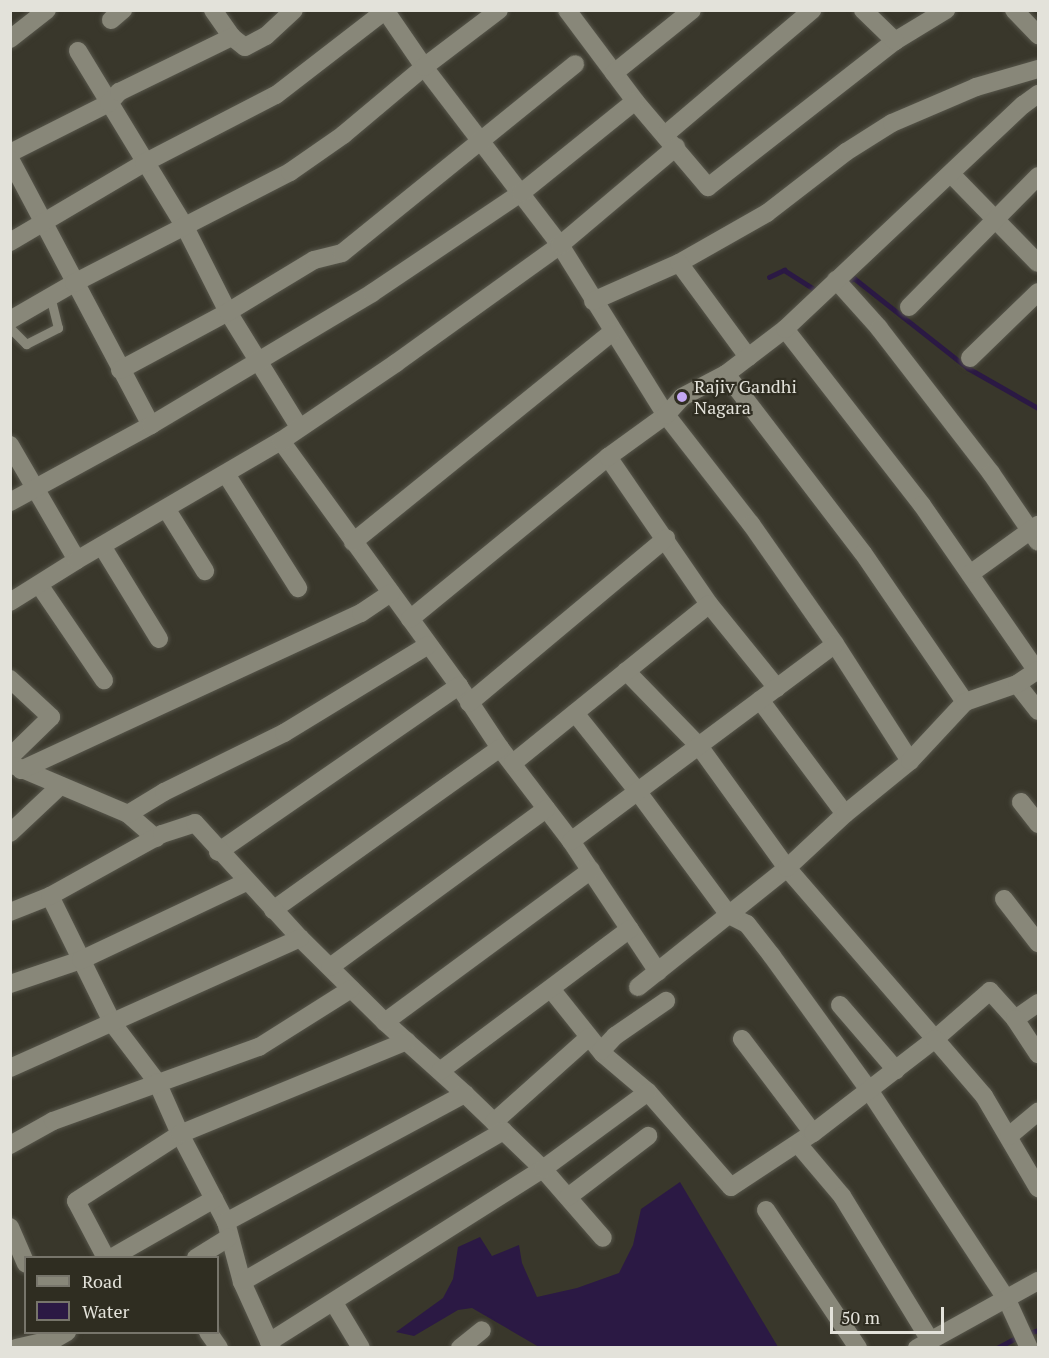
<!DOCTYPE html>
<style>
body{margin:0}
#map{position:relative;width:1049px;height:1358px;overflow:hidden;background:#39372b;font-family:"PT Serif",serif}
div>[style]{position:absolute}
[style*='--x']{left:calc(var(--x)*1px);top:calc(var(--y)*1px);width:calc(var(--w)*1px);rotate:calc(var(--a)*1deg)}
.water>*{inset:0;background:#2b1944}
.stream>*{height:4.5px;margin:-2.25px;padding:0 2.25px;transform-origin:2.25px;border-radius:2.25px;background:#2b1944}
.roads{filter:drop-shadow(0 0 2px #57564b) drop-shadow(0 0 2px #57564b)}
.service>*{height:9px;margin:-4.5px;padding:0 4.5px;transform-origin:4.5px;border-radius:4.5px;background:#888779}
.minor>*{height:18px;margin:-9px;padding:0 9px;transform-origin:9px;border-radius:9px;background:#888779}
.dots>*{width:16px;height:16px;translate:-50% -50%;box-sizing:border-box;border:3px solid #2f2d21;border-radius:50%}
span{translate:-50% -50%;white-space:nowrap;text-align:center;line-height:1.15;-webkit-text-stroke:4.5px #2f2d21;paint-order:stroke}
.poi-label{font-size:18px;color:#e3e2da}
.left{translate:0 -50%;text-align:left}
.frame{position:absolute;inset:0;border:12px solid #e3e2da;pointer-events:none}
.legend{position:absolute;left:24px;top:1256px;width:195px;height:78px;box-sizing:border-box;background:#2f2d21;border:2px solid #77756b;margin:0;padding:8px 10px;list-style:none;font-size:18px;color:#e3e2da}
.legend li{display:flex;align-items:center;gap:12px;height:30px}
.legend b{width:30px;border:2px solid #77756b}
.scale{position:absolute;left:830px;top:1307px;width:114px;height:27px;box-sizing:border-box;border:3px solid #e3e2da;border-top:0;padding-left:8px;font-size:18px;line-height:21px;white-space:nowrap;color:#e3e2da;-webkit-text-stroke:4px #2f2d21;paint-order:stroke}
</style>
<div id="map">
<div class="water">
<i style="clip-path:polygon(680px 1182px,778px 1347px,539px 1347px,472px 1308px,458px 1310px,414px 1336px,396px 1332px,443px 1298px,453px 1279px,458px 1247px,480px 1237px,492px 1256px,519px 1245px,522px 1263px,537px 1297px,577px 1288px,619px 1273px,633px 1245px,641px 1209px)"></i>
</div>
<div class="stream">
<i style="--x:769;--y:277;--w:17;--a:-25"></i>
<i style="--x:784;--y:270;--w:41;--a:32.2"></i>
<i style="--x:844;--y:285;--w:12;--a:-35"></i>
<i style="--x:854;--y:278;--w:145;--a:38.3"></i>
<i style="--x:968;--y:368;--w:81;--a:29.7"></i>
<i style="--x:1026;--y:1334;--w:13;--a:-18"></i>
<i style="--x:997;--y:1348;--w:24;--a:-28"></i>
</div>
<div class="roads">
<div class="service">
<i style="--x:10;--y:328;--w:23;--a:45"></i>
<i style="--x:26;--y:344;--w:36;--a:-27"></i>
<i style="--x:58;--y:328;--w:32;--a:-104"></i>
</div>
<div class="minor">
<i style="--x:213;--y:10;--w:33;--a:55"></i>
<i style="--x:232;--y:37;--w:16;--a:38"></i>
<i style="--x:245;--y:47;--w:24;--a:-28"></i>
<i style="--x:266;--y:36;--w:38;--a:-43"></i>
<i style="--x:385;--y:10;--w:69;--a:55.6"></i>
<i style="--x:424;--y:67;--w:224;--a:52.6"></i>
<i style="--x:560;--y:245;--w:200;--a:58.1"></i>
<i style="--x:666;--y:415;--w:138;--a:52.1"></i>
<i style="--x:751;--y:524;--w:146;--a:55"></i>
<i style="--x:835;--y:644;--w:139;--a:57.3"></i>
<i style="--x:567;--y:10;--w:114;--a:53.2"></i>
<i style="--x:635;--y:101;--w:113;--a:49.7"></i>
<i style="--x:708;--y:187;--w:237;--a:-38"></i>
<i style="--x:895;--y:41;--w:60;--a:-31.3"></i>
<i style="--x:863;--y:10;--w:45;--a:44.1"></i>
<i style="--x:1014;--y:10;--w:35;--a:46"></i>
<i style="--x:111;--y:20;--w:16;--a:-40"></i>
<i style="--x:10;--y:39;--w:47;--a:-38.1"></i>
<i style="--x:78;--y:51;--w:206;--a:58.7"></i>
<i style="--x:185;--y:227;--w:95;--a:63.2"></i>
<i style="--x:228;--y:312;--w:135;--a:58.3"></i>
<i style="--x:614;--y:73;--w:100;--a:-38.9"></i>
<i style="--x:666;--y:134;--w:192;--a:-40.3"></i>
<i style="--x:10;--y:153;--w:111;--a:-26.8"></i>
<i style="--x:109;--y:103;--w:15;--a:-48"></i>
<i style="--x:119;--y:92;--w:126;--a:-26"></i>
<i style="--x:10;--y:159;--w:301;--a:62.1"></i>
<i style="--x:951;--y:174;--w:124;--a:45.7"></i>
<i style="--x:10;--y:242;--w:156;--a:-30.5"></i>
<i style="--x:144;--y:163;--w:148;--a:-27.3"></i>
<i style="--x:276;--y:95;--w:139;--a:-37.7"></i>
<i style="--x:679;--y:263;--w:101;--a:-29.6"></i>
<i style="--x:767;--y:213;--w:100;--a:-37.7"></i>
<i style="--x:846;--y:152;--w:54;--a:-32.2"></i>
<i style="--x:892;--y:123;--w:91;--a:-23.2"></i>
<i style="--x:976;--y:87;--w:65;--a:-16.2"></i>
<i style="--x:836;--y:280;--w:64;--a:48.1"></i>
<i style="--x:879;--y:328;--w:183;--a:52.3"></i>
<i style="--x:991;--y:473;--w:83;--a:55.7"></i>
<i style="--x:593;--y:301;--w:94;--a:-23.8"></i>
<i style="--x:679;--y:263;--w:117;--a:53.7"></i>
<i style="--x:909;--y:307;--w:184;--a:-45.4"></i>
<i style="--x:10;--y:320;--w:74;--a:-30"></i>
<i style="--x:74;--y:283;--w:243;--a:-27.2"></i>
<i style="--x:290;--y:172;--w:65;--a:-34.9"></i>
<i style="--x:343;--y:135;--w:106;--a:-40"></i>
<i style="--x:424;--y:67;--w:94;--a:-37.2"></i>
<i style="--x:785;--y:329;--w:223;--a:52.1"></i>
<i style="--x:922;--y:505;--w:202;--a:55.3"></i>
<i style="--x:970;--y:358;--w:95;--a:-44.1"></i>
<i style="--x:120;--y:370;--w:123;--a:-28.2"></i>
<i style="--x:228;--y:312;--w:100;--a:-31.2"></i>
<i style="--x:314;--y:260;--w:29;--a:-14"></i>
<i style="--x:342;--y:253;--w:300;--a:-39"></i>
<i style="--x:726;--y:374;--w:225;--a:52.6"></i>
<i style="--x:863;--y:553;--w:181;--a:55.6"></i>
<i style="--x:281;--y:441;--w:303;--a:54"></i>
<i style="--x:459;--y:686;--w:74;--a:56.5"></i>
<i style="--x:500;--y:748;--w:117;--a:52.6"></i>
<i style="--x:571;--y:841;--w:157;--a:56.4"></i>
<i style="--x:10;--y:445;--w:133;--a:59.8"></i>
<i style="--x:608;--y:457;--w:178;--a:55.5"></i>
<i style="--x:709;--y:604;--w:108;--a:51"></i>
<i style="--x:226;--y:474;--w:135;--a:57.7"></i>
<i style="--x:10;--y:502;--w:161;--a:-28.6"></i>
<i style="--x:151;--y:425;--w:257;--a:-30.8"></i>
<i style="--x:372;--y:293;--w:179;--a:-33.9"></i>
<i style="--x:521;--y:193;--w:146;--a:-38.9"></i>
<i style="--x:167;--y:510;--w:72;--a:58.1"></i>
<i style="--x:353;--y:542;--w:333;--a:-39"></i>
<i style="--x:102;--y:546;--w:109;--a:58.5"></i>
<i style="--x:970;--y:574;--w:84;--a:-35.8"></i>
<i style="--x:40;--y:586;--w:114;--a:55.8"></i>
<i style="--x:10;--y:602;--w:79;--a:-32.1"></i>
<i style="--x:77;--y:560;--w:236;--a:-30.3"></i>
<i style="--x:281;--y:441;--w:139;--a:-34.1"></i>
<i style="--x:396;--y:363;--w:202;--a:-35.7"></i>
<i style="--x:560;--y:245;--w:152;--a:-40.2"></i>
<i style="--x:410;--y:619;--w:256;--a:-39.3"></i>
<i style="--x:608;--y:457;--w:72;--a:-35.9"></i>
<i style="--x:666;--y:415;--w:24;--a:-48"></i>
<i style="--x:682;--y:397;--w:50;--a:-27.6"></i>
<i style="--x:726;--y:374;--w:74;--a:-37.3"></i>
<i style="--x:785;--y:329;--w:327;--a:-43.3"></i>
<i style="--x:1023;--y:105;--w:19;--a:-36"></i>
<i style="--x:626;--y:671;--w:105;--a:45.8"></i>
<i style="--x:699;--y:746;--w:150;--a:54.2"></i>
<i style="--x:787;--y:868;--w:226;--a:49.1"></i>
<i style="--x:935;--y:1039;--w:73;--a:-41.1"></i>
<i style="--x:990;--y:991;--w:38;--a:48"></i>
<i style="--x:10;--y:679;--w:56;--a:42.8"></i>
<i style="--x:51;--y:717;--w:57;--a:135.7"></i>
<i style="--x:1017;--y:684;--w:34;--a:52"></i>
<i style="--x:760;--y:700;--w:142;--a:53.3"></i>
<i style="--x:469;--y:703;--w:257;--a:-39.9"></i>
<i style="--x:575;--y:713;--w:101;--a:51.4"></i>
<i style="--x:638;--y:792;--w:153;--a:53.5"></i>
<i style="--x:729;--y:915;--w:20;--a:27"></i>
<i style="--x:747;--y:924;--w:41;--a:52"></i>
<i style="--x:772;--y:956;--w:165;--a:54.1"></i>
<i style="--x:869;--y:1090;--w:251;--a:56.7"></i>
<i style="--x:1007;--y:1300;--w:53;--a:65.4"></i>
<i style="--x:513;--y:763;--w:252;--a:-39"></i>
<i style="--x:15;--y:766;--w:123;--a:23"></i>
<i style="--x:128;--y:814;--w:37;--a:41"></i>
<i style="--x:21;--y:770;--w:374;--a:-24.8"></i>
<i style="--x:361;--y:613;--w:36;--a:-34"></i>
<i style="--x:1021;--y:802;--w:28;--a:52"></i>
<i style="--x:128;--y:814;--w:42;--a:-31.4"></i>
<i style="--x:164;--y:792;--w:134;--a:-26.2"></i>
<i style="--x:284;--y:733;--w:169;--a:-31.4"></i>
<i style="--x:10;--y:833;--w:69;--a:-43.2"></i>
<i style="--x:571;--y:841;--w:329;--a:-36.7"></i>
<i style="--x:218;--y:852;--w:293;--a:-34.6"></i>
<i style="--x:50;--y:896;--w:143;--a:63.8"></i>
<i style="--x:113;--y:1024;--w:73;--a:52.8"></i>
<i style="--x:157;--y:1082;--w:57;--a:66.1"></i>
<i style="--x:180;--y:1134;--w:99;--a:62.4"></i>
<i style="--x:226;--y:1222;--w:62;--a:75.1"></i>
<i style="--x:242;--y:1282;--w:72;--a:65.6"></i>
<i style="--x:1004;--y:899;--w:56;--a:52.3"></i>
<i style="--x:273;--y:910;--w:279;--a:-35.5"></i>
<i style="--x:10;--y:912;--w:43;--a:-21.8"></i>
<i style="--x:50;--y:896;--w:128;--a:-29"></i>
<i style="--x:162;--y:834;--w:35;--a:-18"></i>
<i style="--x:195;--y:823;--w:156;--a:47.6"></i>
<i style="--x:300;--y:938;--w:120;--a:44.7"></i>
<i style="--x:385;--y:1022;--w:108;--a:42"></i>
<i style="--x:465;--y:1094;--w:108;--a:43.9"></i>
<i style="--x:543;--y:1169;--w:91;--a:49"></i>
<i style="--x:330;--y:967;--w:268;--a:-36.2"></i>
<i style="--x:10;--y:984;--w:75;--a:-18.7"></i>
<i style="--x:81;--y:960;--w:183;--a:-25.3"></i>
<i style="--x:638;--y:987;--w:191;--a:-38.6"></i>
<i style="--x:787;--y:868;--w:79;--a:-43"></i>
<i style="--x:845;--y:814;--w:84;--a:-39.2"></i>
<i style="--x:910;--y:761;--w:81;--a:-47"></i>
<i style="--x:965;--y:702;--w:55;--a:-19.1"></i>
<i style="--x:1017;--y:684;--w:25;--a:-34"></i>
<i style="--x:551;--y:989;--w:83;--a:51.3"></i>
<i style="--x:603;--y:1054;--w:59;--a:40.2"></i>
<i style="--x:648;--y:1092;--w:126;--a:48.9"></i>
<i style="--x:731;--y:1187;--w:98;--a:-33.4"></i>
<i style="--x:813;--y:1133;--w:118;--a:-127.1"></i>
<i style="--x:1038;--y:1003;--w:28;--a:145"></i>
<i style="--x:1015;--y:1019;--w:42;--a:56.7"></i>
<i style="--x:840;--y:1005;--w:86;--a:49.3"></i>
<i style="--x:385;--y:1022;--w:256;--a:-36.4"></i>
<i style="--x:601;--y:1051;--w:21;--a:-47"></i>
<i style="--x:615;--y:1036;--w:62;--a:-34.5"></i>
<i style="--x:10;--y:1068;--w:318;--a:-24.1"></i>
<i style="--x:440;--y:1071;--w:237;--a:-36.8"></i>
<i style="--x:494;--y:1122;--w:127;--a:-41.8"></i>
<i style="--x:813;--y:1133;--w:154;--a:-37.6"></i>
<i style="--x:935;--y:1039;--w:75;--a:49.3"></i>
<i style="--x:984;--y:1096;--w:107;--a:59.6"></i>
<i style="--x:1009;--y:1136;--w:38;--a:-40"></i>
<i style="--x:798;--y:1144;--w:68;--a:49.8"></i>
<i style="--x:842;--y:1196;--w:169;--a:58.6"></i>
<i style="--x:10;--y:1145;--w:49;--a:-29.2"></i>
<i style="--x:53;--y:1121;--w:219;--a:-19.8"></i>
<i style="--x:259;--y:1047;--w:109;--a:-32.2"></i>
<i style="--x:568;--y:1197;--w:101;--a:-37.3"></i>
<i style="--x:766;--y:1210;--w:166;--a:56.3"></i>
<i style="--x:226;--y:1222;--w:271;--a:-28.2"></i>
<i style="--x:10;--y:1227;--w:40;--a:66.6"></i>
<i style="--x:106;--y:1258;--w:64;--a:-117.8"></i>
<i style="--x:76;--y:1201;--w:124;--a:-32.8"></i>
<i style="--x:180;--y:1134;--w:245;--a:-22.3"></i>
<i style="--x:111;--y:1258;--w:119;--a:-29.8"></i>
<i style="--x:196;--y:1258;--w:38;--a:-32"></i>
<i style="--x:242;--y:1282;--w:302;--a:-30"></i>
<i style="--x:334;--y:1303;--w:52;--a:59"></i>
<i style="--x:208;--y:1332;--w:19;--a:55"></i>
<i style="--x:269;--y:1342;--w:324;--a:-32.3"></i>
<i style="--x:543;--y:1169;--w:130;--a:-36.3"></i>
<i style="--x:16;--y:1348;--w:40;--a:-13"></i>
<i style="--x:55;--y:1339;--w:14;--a:-30"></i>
<i style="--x:460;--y:1348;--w:28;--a:-39"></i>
<i style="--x:917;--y:1348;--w:138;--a:-29"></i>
</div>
</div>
<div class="dots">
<i style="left:682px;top:397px;background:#c3a7f2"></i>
</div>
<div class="poi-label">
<span class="left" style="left:694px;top:397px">Rajiv Gandhi<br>Nagara</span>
</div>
<div class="frame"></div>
<ul class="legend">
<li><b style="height:8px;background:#888779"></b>Road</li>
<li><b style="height:16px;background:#2b1944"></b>Water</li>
</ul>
<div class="scale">50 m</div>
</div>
